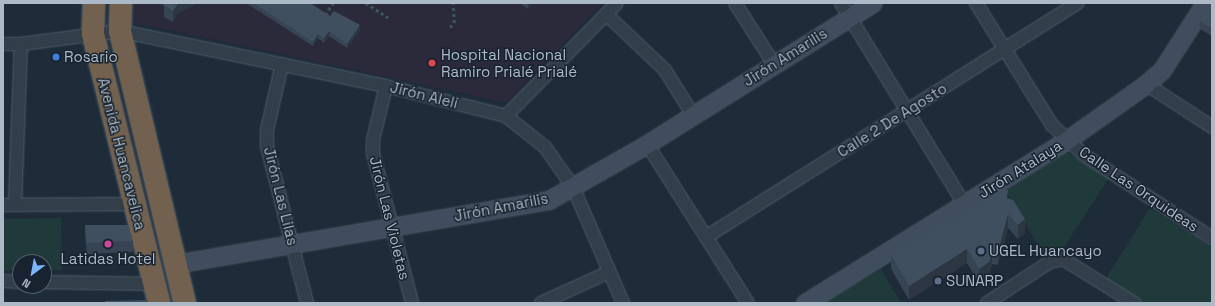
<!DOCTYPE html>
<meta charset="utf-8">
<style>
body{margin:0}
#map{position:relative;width:1215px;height:306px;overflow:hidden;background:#1e2c3a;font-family:"Space Grotesk",sans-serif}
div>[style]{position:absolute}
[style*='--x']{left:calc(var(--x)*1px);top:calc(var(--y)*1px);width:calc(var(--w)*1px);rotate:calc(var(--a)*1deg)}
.medical>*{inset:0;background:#2b2a3b}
.green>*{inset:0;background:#203a3b}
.path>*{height:2.5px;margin-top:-1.25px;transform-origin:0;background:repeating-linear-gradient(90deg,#3b5656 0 3px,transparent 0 6px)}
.roads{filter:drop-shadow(0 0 1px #4f5c68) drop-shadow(0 0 1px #4f5c68)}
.street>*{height:12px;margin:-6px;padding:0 6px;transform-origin:6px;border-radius:6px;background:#323e4a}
.secondary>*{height:17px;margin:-8.5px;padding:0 8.5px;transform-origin:8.5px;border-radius:8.5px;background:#3f4d5e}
.highway>*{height:22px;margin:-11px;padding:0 11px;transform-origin:11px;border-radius:11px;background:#71614e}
.wall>*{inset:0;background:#364453}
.shaded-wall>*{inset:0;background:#2c3743}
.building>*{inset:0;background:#3f4f60}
.dots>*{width:11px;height:11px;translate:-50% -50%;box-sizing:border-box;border:2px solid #18232f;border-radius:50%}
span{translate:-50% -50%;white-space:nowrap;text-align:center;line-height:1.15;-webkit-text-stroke:3px #18232f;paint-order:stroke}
.poi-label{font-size:15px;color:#acb9c7}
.left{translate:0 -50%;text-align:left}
.street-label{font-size:15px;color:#acb9c7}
.frame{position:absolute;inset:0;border:4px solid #acb9c7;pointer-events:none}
.north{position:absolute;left:12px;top:254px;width:40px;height:40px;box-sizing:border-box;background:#18232f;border:1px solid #535f6c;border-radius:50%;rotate:212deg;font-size:11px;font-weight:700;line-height:16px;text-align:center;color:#acb9c7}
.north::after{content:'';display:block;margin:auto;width:14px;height:18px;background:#79b8ff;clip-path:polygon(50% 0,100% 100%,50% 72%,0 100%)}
</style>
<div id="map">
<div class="medical">
<i style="clip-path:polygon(134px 3px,602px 3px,507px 103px,132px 22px)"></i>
</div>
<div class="green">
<i style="clip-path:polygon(1066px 152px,1109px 178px,1064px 247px,1045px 257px,1006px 191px)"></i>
<i style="clip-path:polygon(1150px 208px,1212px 247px,1212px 303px,1141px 303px,1105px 280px)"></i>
<i style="clip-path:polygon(61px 218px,62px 270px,44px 270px,44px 262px,20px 262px,20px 270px,3px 271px,3px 219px)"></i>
<i style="clip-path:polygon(881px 269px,901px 303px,822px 303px)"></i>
</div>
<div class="path">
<i style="--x:366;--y:3;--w:27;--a:33"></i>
<i style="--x:325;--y:15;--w:14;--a:-56"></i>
<i style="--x:450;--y:27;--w:6;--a:-45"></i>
<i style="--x:454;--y:23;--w:20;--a:-93"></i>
</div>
<div class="roads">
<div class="street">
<i style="--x:735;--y:3;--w:72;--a:57.4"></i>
<i style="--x:841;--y:3;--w:236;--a:58.5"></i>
<i style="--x:976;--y:3;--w:144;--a:58.1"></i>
<i style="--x:1052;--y:125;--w:44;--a:43.2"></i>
<i style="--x:1084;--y:155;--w:153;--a:33"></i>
<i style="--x:606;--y:14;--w:81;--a:43.5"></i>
<i style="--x:665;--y:70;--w:53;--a:58.1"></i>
<i style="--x:3;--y:44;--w:18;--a:0"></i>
<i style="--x:21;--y:44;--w:100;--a:-7.5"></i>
<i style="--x:120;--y:31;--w:272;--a:11.7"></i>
<i style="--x:386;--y:86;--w:124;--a:14"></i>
<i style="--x:506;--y:116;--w:50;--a:38.5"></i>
<i style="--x:545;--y:147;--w:49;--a:55"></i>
<i style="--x:573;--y:187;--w:126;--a:66.7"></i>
<i style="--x:282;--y:64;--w:68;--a:102.8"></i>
<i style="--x:267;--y:130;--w:16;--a:90"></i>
<i style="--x:267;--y:146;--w:162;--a:75.7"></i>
<i style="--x:1146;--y:84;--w:79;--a:33.1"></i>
<i style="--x:386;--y:86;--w:56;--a:103.5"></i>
<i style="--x:373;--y:140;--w:13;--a:90"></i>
<i style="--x:373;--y:153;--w:155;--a:75.4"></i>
<i style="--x:506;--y:116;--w:158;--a:-45.5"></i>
<i style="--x:647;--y:144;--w:188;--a:57.6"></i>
<i style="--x:3;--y:205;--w:131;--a:-0.4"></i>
<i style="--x:15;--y:205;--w:161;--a:-87.9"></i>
<i style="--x:706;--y:237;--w:439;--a:-32.2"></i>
<i style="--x:3;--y:281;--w:17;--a:3"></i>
<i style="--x:44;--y:282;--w:110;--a:1"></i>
<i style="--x:541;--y:303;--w:75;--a:-24.5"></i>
<i style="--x:987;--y:303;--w:75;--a:-33.1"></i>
<i style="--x:1050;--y:262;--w:13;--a:-13"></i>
<i style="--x:1063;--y:259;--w:84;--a:31.8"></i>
</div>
<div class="secondary">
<i style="--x:175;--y:264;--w:379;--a:-9.7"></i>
<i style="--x:549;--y:200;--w:113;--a:-29.7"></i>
<i style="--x:647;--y:144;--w:266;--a:-32"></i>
<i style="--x:805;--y:303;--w:309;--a:-31.9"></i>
<i style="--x:1067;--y:140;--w:97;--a:-35.3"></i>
<i style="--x:1146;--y:84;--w:21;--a:-41"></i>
<i style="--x:1162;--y:70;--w:80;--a:-57.3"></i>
</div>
<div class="highway">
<i style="--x:94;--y:3;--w:31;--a:92"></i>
<i style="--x:93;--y:34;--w:277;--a:76.2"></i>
<i style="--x:121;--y:3;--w:28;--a:92"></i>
<i style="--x:120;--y:31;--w:280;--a:76.6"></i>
</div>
</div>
<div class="wall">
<i style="clip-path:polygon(159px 3px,195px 3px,194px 5px,177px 14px,173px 22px,164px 17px,164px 6px)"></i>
<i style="clip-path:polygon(246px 3px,310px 3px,330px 16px,360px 30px,347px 48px,329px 36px,324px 43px,318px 38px,313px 46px)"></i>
<i style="clip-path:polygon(519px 3px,532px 3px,528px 9px)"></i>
<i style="clip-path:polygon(1212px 8px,1212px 36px,1200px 29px,1200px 21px)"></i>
<i style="clip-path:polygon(1008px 198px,1025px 233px,1018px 239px,1008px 228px,998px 265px,992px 264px,989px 276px,979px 283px,967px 263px,909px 300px,891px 269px,891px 255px,952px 223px)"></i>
<i style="clip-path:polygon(85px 225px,133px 241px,133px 252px,87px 254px,85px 236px)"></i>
</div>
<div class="shaded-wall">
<i style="clip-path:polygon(178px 3px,195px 3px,194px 5px,177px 14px,173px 22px,173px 11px)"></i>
<i style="clip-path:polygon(528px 3px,532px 3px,528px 9px)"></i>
<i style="clip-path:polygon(360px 25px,360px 30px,347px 48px,347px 44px)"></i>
<i style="clip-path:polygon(329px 31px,329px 36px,324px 43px,324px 38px)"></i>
<i style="clip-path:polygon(318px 34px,318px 38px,313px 46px,313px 42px)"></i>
<i style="clip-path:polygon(1008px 214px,1008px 228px,998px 265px,998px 251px)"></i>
<i style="clip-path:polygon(1025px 219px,1025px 233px,1018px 239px,1018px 225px)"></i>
<i style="clip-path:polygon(967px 249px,967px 263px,909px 300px,909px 286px)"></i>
<i style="clip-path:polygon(992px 250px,992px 264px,989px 276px,979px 283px,979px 269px)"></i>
</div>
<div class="building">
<i style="clip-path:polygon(165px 3px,178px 3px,173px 11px,164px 5px)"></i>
<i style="clip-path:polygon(253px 3px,310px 3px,330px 16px,334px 11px,360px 25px,347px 44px,329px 31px,324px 38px,318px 34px,313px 42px)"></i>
<i style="clip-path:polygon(1209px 7px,1212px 8px,1212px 28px,1200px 21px)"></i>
<i style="clip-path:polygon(994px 186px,1008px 190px,1007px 198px,1013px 200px,1025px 219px,1018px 225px,1008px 214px,998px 251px,992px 250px,989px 262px,979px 269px,967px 249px,909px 286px,891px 255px,949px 219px,952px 223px,980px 205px,984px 193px,991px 194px)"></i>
<i style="clip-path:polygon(85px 225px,128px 225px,133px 241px,87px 243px)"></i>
<i style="clip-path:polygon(148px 300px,148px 303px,105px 303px,105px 301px)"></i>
</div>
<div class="dots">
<i style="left:56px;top:57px;background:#3f7fe0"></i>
<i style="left:432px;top:63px;background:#e0444e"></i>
<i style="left:108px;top:244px;background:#d1479c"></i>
<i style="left:981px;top:251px;background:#5c6f8a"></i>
<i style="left:938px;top:281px;background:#5c6f8a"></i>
</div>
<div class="poi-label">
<span class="left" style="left:441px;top:63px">Hospital Nacional<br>Ramiro Prialé Prialé</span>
<span class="left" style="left:64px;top:57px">Rosario</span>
<span class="left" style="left:989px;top:251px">UGEL Huancayo</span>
<span style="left:108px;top:259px">Latidas Hotel</span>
<span class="left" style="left:946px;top:281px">SUNARP</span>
</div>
<div class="street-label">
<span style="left:785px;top:57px;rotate:-32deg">Jirón Amarilis</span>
<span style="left:424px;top:95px;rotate:14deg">Jirón Alelí</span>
<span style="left:892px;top:120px;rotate:-32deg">Calle 2 De Agosto</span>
<span style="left:122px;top:154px;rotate:76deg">Avenida Huancavelica</span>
<span style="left:1020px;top:169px;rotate:-32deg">Jirón Atalaya</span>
<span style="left:1139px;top:189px;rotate:34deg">Calle Las Orquideas</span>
<span style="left:281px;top:196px;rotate:76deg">Jirón Las Lilas</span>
<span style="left:501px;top:207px;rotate:-11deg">Jirón Amarilis</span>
<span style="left:390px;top:218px;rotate:76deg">Jirón Las Violetas</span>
</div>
<div class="frame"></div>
<div class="north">N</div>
</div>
